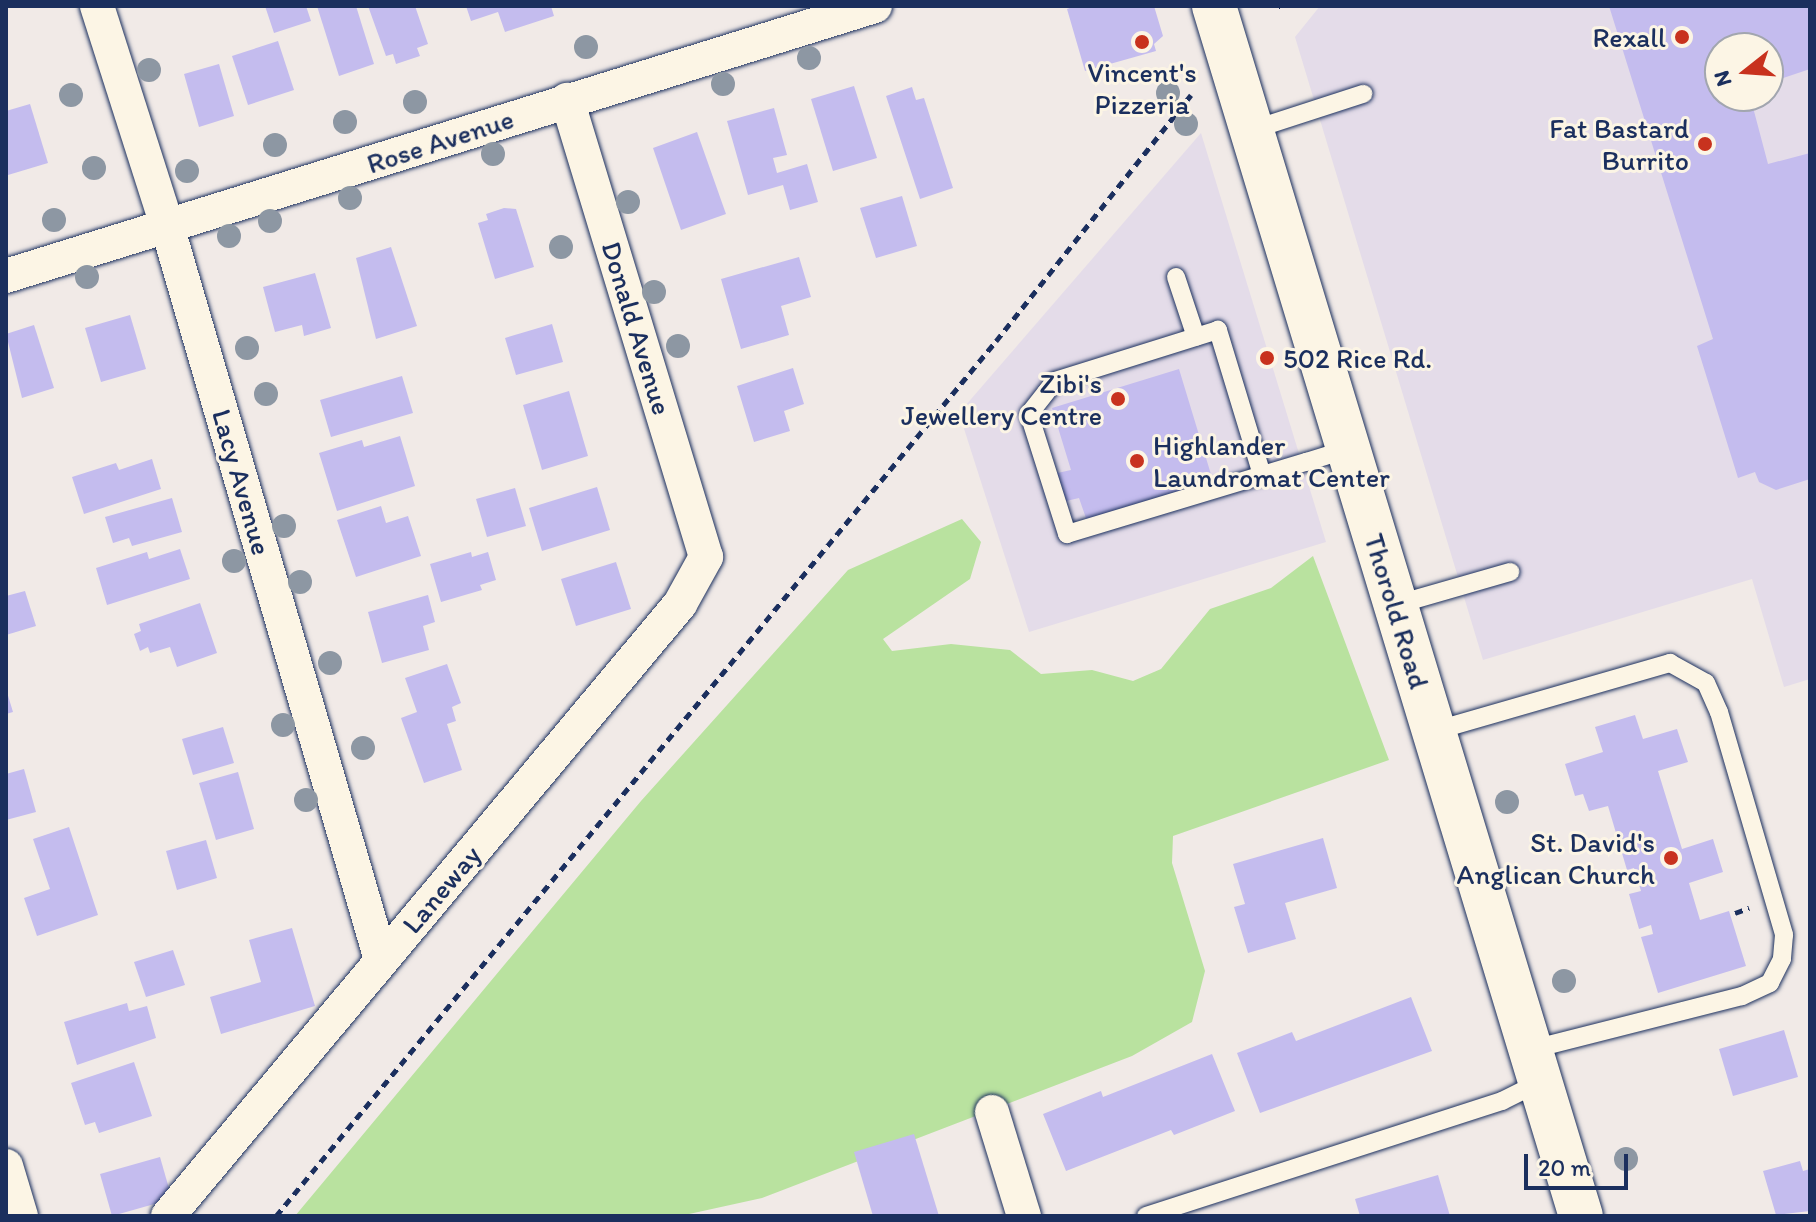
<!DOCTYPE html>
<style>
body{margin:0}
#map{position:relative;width:1816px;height:1222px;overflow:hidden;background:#f1eae7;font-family:Itim,sans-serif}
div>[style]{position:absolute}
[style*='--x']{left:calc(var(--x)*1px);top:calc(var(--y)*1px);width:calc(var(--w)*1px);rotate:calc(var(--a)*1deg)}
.built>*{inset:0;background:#e4dce9}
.green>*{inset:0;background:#b9e29f}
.building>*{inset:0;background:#c4bcee}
.path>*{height:5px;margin-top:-2.5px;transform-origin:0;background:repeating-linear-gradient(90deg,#1b2f5e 0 8px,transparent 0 14px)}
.roads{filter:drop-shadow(0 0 2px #1b2f5e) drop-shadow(0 0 2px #1b2f5e)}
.lane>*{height:18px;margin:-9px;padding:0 9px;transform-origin:9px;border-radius:9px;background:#fcf5e5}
.street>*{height:34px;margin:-17px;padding:0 17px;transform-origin:17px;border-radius:17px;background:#fcf5e5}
.secondary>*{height:44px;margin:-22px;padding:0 22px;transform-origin:22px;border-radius:22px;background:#fcf5e5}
.trees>*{width:24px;height:24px;margin:-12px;border-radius:50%;background:#8d97a3}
.dots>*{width:22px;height:22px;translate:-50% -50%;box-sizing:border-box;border:4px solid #fcf5e5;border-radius:50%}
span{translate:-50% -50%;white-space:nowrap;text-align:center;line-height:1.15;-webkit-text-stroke:6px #fcf5e5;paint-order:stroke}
.poi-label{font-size:28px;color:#1b2f5e}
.right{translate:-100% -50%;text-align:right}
.left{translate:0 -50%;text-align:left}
.street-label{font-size:28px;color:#1b2f5e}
.frame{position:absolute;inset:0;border:8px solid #1b2f5e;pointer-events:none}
.north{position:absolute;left:1704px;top:32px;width:80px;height:80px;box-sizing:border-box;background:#fcf5e5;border:2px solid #a2a6af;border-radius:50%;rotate:253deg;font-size:22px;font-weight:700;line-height:32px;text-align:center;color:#1b2f5e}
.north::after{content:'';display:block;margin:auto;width:28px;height:36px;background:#c8321e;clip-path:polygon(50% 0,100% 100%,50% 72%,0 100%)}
.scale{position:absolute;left:1524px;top:1154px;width:104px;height:36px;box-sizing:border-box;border:4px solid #1b2f5e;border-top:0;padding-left:10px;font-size:24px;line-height:28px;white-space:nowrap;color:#1b2f5e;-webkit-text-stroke:6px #fcf5e5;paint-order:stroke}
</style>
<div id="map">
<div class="built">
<i style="clip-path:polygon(evenodd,1320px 6px,1810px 6px,1810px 679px,1784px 687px,1752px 579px,1483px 660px,1295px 37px,1320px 6px,1720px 48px,1768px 48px,1768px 96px,1720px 96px,1720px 48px)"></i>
<i style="clip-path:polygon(1201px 133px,1326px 542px,1029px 632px,959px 413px)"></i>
</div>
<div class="green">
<i style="clip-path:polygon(962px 519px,981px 542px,970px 579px,883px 639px,892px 651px,951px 644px,1010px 650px,1041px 674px,1092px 670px,1133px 681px,1161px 669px,1210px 609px,1271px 588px,1313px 556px,1389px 760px,1173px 836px,1172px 863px,1205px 971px,1192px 1022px,1132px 1056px,762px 1198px,680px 1216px,295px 1216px,641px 801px,848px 570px)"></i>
</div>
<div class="building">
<i style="clip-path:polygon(265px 6px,306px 6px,311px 21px,274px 33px)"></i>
<i style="clip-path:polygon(317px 6px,356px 6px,374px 64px,339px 76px)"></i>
<i style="clip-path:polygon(368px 6px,415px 6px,428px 44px,417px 48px,420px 56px,396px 64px,393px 54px,386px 56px)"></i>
<i style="clip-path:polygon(466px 6px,551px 6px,554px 16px,505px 32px,498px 12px,471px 21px)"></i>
<i style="clip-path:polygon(1075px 6px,1154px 6px,1163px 36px,1154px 44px,1156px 51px,1085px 71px,1067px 9px)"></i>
<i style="clip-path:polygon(1609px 6px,1810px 6px,1810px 69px,1768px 83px,1768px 48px,1720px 48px,1720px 96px,1750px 96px,1768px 164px,1810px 153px,1810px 479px,1776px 490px,1759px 482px,1755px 472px,1738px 478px,1697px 346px,1713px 339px)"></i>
<i style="clip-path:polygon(278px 41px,294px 90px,248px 105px,232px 56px)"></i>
<i style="clip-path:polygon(219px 64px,234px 116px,199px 127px,184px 74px)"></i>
<i style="clip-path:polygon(854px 86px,877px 158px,833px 171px,811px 99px)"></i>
<i style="clip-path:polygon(912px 87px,916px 100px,924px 98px,953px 188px,920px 199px,886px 96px)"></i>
<i style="clip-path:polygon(30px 104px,48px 163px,8px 175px,6px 111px)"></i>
<i style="clip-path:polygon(774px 108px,787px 155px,773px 158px,777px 173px,807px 164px,818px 202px,790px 210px,783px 185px,748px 195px,727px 121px)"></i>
<i style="clip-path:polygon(697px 132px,726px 214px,681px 230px,653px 148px)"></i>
<i style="clip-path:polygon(902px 196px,917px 246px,876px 258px,860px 208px)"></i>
<i style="clip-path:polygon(504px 208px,516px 209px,534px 267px,495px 279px,478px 223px,488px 220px,486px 214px)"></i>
<i style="clip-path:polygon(391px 247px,417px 326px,376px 339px,356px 258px)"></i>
<i style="clip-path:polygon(799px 257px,811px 297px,781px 306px,789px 335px,741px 349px,721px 279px)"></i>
<i style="clip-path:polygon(315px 273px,331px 328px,304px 336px,302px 325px,275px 332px,263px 287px)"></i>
<i style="clip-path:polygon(130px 315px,146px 369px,101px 382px,85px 328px)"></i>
<i style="clip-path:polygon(552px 324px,563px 362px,516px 375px,505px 338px)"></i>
<i style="clip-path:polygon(34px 325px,54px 388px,22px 398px,6px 334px)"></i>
<i style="clip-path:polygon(793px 368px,804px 404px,784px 411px,790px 431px,754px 442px,737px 386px)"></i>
<i style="clip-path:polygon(1179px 369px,1213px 481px,1087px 521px,1079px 498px,1062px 502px,1053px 474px,1071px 470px,1052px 408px)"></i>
<i style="clip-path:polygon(402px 376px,413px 413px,331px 437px,320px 400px)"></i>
<i style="clip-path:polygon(569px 391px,588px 456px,542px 470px,523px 405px)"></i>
<i style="clip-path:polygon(400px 436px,415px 486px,337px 511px,319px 453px,362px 440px,364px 447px)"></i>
<i style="clip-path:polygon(152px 459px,161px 489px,84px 514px,72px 477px,116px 463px,119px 470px)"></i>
<i style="clip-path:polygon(597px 487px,610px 530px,542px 551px,529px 508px)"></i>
<i style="clip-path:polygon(515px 488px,526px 526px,487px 537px,476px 499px)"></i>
<i style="clip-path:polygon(172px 498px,182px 532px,132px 546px,129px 538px,113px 543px,105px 517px)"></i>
<i style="clip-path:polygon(381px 506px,386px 523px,408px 516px,421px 556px,356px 577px,337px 520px)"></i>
<i style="clip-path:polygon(180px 549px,190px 579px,107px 605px,96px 568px,147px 552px,149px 559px)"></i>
<i style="clip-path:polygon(471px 552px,472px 557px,488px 552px,496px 580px,480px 585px,482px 590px,441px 602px,430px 564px)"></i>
<i style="clip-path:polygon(616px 562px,631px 609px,576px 626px,561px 579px)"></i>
<i style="clip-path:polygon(25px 591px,36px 626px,6px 635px,6px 596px)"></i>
<i style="clip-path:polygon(428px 595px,435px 622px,423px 626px,429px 650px,382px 663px,368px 612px)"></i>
<i style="clip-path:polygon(200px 603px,217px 653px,177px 667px,170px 647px,150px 653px,148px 647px,140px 651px,134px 634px,141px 631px,139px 624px)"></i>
<i style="clip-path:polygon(447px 664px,461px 703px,452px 707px,456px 721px,447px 724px,462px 770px,424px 783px,401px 718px,417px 712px,405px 678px)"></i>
<i style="clip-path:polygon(6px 689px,13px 712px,6px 714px)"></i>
<i style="clip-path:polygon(1635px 715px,1643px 739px,1677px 729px,1688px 762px,1658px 771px,1682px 849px,1713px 839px,1723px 872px,1689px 883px,1700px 920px,1729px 911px,1746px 966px,1658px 993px,1641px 937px,1653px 934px,1651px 925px,1639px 929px,1629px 894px,1641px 891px,1634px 868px,1627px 870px,1608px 806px,1589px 811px,1583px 794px,1575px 796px,1565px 764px,1603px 752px,1595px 727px)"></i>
<i style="clip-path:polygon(223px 727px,234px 763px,193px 775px,182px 739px)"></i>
<i style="clip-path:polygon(24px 769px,36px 812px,6px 820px,6px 774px)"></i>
<i style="clip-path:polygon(238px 772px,254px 829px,216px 840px,199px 783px)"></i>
<i style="clip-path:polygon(69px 827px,98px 915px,37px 936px,24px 898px,50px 889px,33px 839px)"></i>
<i style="clip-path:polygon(1323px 838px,1337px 888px,1285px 903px,1296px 939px,1248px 953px,1234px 907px,1245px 904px,1233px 864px)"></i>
<i style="clip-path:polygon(206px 840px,217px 878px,177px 890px,166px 851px)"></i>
<i style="clip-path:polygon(292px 928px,315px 1006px,221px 1034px,210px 997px,261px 982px,249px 940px)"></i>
<i style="clip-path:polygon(173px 950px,185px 985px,146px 997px,134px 962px)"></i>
<i style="clip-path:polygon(1411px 997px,1432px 1051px,1260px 1113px,1237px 1053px,1292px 1032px,1296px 1041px)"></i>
<i style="clip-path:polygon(127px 1003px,129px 1011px,147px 1006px,156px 1038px,77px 1065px,64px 1022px)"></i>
<i style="clip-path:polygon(1784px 1030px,1798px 1077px,1733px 1096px,1719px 1049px)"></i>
<i style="clip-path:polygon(1212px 1054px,1235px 1111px,1174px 1135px,1171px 1130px,1066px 1171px,1043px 1114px,1101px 1091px,1103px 1097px)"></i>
<i style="clip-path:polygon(134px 1062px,152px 1116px,99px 1133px,95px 1122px,85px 1125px,71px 1083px)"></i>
<i style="clip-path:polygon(914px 1134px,939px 1216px,873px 1216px,854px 1152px)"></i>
<i style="clip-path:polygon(160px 1157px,172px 1199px,112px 1216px,100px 1174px)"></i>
<i style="clip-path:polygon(1800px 1161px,1803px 1171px,1810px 1169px,1810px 1211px,1776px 1215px,1763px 1171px)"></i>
<i style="clip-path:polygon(1438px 1175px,1450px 1216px,1360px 1216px,1355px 1199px)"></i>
</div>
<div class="path">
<i style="--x:1279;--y:6;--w:1;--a:0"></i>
<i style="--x:1164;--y:7;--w:1;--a:-90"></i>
<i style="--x:1735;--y:913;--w:15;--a:-20"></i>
<i style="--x:276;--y:1216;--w:1133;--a:-50.55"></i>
<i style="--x:996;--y:341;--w:314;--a:-51.6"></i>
</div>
<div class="roads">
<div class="lane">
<i style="--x:1255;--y:129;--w:114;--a:-18"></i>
<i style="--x:1176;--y:277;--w:63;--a:71.6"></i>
<i style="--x:1262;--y:475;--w:152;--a:-106.9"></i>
<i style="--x:1218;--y:330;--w:171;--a:162.6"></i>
<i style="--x:1055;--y:381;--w:42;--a:128.2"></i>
<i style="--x:1029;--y:414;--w:126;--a:72.4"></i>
<i style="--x:1067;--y:534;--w:250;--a:-16.8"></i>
<i style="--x:1306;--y:462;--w:44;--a:-17.2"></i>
<i style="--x:1395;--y:605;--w:120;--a:-16"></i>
<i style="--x:1434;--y:731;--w:246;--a:-16.1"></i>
<i style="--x:1670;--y:663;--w:41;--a:29.1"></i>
<i style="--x:1706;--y:683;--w:32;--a:66"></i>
<i style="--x:1719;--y:712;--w:232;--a:73.7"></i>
<i style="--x:1784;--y:935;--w:24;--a:95"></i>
<i style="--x:1782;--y:959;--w:27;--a:117"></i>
<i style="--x:1770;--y:983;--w:31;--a:155"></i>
<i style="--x:1742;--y:996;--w:220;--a:165.8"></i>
<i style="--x:1146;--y:1216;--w:374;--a:-17.9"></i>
<i style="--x:1502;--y:1101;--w:42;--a:-26.6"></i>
</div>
<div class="street">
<i style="--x:97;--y:6;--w:234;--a:72.3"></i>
<i style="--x:168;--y:229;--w:761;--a:73.75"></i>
<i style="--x:6;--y:276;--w:910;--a:-17.26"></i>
<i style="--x:992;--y:1112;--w:109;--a:72.9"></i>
<i style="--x:6;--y:1166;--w:52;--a:73.3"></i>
<i style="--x:168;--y:1216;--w:798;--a:-50.08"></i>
<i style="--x:680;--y:604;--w:54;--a:-61"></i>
<i style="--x:706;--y:557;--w:478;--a:-106.9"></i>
</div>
<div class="secondary">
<i style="--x:1214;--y:6;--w:1264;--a:73.13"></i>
</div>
</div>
<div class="trees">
<i style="left:586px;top:47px"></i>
<i style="left:809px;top:58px"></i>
<i style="left:149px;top:70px"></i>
<i style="left:723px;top:84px"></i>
<i style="left:1168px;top:93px"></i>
<i style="left:71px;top:95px"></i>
<i style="left:415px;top:102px"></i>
<i style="left:345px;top:122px"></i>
<i style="left:1186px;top:124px"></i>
<i style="left:275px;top:145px"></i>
<i style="left:493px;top:154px"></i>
<i style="left:94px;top:168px"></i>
<i style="left:187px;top:171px"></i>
<i style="left:350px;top:198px"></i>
<i style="left:628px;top:202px"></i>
<i style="left:54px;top:220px"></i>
<i style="left:270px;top:221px"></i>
<i style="left:229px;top:236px"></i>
<i style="left:561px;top:247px"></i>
<i style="left:87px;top:277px"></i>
<i style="left:654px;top:292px"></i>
<i style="left:678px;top:346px"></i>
<i style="left:247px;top:348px"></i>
<i style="left:266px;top:394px"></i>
<i style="left:284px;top:526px"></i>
<i style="left:234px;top:561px"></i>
<i style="left:300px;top:582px"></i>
<i style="left:330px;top:663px"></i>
<i style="left:283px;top:725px"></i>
<i style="left:363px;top:748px"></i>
<i style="left:306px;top:800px"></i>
<i style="left:1507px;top:802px"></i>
<i style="left:1564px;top:981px"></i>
<i style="left:1626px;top:1159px"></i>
</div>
<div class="dots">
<i style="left:1682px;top:37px;background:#c8321e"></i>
<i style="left:1142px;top:42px;background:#c8321e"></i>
<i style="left:1705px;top:144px;background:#c8321e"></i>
<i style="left:1267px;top:358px;background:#c8321e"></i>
<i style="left:1118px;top:399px;background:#c8321e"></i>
<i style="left:1137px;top:461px;background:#c8321e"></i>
<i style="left:1671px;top:858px;background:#c8321e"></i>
</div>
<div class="poi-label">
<span class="right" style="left:1666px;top:37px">Rexall</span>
<span style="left:1142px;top:88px">Vincent's<br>Pizzeria</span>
<span class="right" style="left:1689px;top:144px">Fat Bastard<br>Burrito</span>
<span class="left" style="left:1283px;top:358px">502 Rice Rd.</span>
<span class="right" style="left:1102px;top:399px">Zibi's<br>Jewellery Centre</span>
<span class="left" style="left:1153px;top:461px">Highlander<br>Laundromat Center</span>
<span class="right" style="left:1655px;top:858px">St. David's<br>Anglican Church</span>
</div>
<div class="street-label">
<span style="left:440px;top:141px;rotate:-18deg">Rose Avenue</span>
<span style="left:637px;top:328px;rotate:73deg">Donald Avenue</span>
<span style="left:242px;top:482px;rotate:74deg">Lacy Avenue</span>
<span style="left:1397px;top:611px;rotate:73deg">Thorold Road</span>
<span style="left:441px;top:889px;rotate:-50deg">Laneway</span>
</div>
<div class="frame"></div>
<div class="north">N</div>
<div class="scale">20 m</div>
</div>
